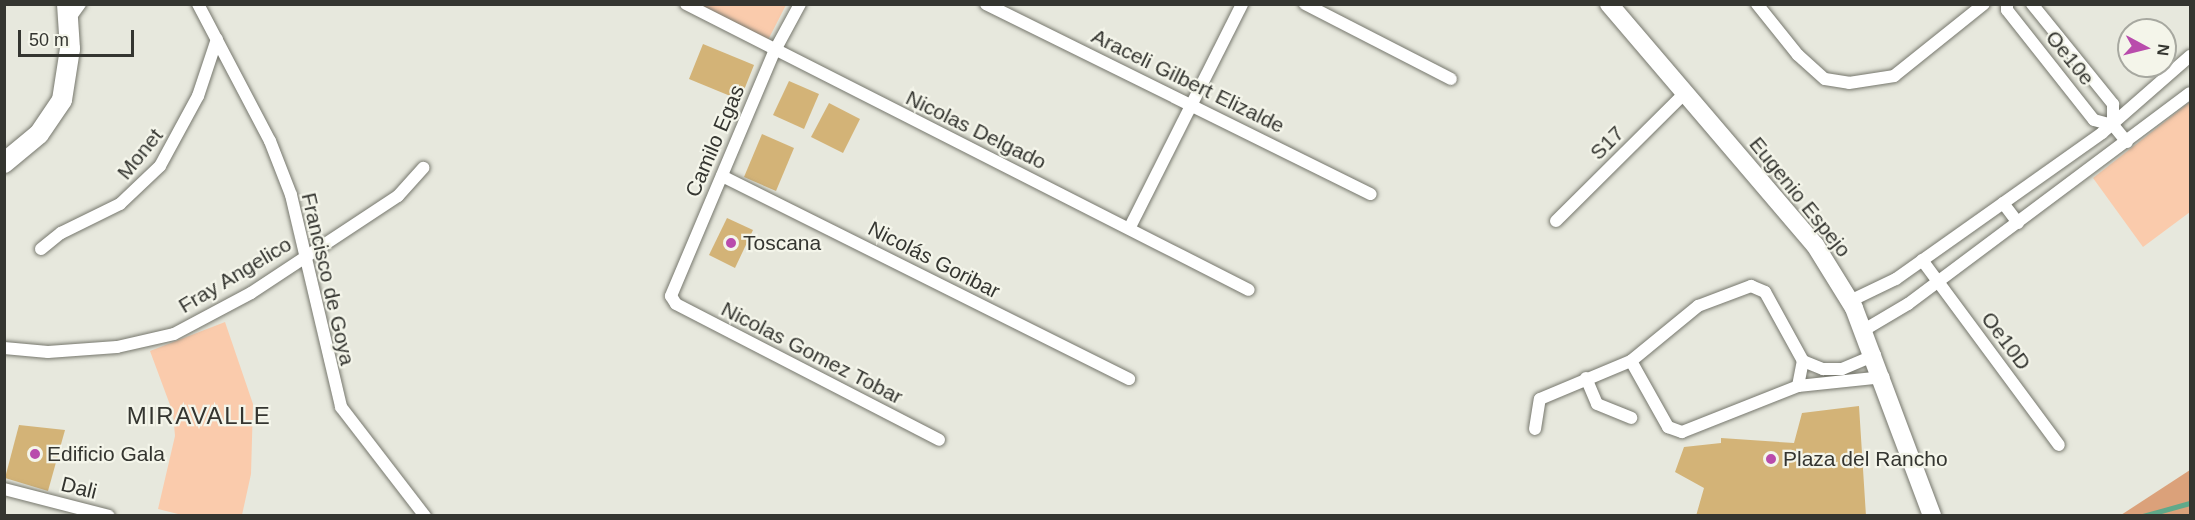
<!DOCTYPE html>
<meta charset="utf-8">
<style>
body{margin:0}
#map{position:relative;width:2195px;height:520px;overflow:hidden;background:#e7e8dd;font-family:Helvetica,sans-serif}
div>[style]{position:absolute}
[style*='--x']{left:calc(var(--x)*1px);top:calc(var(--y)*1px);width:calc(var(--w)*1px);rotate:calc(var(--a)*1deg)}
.green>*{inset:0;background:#facbac}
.forest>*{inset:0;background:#dba17a}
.stream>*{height:4.5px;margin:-2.25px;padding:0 2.25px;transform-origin:2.25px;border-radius:2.25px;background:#60a98a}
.building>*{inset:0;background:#d3b377}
.roads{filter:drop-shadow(0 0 2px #76776d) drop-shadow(0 0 2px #76776d)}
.street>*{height:12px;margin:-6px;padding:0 6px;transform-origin:6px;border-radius:6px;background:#fff}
.secondary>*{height:18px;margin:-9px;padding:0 9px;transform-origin:9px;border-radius:9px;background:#fff}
.primary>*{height:20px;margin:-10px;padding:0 10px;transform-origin:10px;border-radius:10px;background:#fff}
.dots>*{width:16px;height:16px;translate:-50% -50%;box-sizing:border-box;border:3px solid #f4f5ea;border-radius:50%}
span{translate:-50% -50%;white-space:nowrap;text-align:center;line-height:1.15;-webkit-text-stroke:4.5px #f4f5ea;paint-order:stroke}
.street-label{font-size:21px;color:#343530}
.poi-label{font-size:21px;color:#343530}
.left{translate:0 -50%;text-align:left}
.quarter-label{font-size:24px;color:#343530;letter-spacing:1.5px}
.frame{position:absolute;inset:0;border:6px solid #343530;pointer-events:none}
.north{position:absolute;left:2117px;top:18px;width:60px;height:60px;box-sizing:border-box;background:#f4f5ea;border:2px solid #a7a8a0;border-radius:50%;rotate:97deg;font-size:16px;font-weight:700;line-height:24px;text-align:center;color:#343530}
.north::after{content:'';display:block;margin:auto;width:21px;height:27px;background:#b94cac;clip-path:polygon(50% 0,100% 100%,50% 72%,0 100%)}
.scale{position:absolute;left:18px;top:30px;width:116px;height:27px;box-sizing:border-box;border:3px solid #343530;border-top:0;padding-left:8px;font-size:18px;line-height:21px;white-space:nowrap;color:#343530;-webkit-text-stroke:4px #f4f5ea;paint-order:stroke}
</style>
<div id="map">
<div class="green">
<i style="clip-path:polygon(699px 5px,786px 5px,768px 40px)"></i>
<i style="clip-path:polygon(2190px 102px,2190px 212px,2143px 247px,2093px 178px)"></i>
<i style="clip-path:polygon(225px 322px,253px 404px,251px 474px,242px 515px,182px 515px,158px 509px,175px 436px,173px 413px,150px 351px)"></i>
</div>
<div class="forest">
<i style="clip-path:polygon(2190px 470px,2190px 515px,2121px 515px)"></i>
</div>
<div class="stream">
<i style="--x:2143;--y:516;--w:49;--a:-15.5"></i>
</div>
<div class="building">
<i style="clip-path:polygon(703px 44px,754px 65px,740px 100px,689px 79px)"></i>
<i style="clip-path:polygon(789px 81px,819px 94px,804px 129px,773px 115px)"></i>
<i style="clip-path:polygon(829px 103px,860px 119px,843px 153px,811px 137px)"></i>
<i style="clip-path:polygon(762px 134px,794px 148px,776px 191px,744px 177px)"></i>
<i style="clip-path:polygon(727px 218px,753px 230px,735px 268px,709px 255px)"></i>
<i style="clip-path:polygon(1859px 406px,1866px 516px,1696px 516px,1704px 488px,1675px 472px,1684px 447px,1721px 443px,1721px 438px,1794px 443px,1802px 413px)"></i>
<i style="clip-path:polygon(19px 425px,65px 430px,48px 491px,5px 478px)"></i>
</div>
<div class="roads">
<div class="street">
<i style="--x:198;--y:4;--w:155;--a:62.3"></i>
<i style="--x:270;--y:141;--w:58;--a:68.7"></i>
<i style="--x:291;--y:195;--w:218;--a:76.7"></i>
<i style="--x:341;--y:407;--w:138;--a:52.4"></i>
<i style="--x:686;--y:4;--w:631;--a:26.93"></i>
<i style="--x:800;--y:4;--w:55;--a:118.4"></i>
<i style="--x:774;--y:52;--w:265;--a:112.9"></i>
<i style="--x:671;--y:296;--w:9;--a:58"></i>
<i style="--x:676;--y:304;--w:296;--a:27.3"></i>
<i style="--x:986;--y:4;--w:429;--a:26.3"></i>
<i style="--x:1305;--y:4;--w:164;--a:27.2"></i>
<i style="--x:1757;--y:4;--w:65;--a:51.2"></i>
<i style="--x:1798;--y:55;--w:36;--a:42"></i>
<i style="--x:1825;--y:79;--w:24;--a:9"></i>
<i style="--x:1849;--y:83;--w:46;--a:-8.8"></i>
<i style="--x:1894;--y:76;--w:115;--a:-38.7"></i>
<i style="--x:2007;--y:4;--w:6;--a:90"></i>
<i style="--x:2007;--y:10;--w:140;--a:51.7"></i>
<i style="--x:2094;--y:120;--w:20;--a:15"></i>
<i style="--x:2113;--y:125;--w:22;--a:51"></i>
<i style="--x:2032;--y:4;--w:129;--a:51"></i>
<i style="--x:2113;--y:104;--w:21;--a:90"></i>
<i style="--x:69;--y:19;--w:19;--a:-54"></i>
<i style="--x:722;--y:176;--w:455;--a:26.5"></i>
<i style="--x:2003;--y:203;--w:25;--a:53"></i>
<i style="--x:1556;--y:221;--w:182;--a:-44.8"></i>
<i style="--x:1130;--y:227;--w:250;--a:-63.3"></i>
<i style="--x:41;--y:249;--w:26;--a:-39"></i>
<i style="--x:61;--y:233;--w:66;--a:-26.2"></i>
<i style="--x:120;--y:204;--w:55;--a:-43.5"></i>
<i style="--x:160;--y:166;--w:80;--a:-61.5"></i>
<i style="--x:198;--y:96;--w:60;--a:-71.6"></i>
<i style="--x:1922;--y:260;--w:230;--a:53.5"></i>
<i style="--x:1850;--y:301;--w:51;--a:-25.6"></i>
<i style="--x:1896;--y:279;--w:252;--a:-35.3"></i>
<i style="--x:2102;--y:133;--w:117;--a:-41.2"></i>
<i style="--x:1864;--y:330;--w:51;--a:-30.6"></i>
<i style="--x:1908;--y:304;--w:352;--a:-36.8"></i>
<i style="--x:4;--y:348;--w:44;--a:5.2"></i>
<i style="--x:48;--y:352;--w:69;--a:-4.1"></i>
<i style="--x:117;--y:347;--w:58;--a:-12.8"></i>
<i style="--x:174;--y:334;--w:87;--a:-28"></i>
<i style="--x:251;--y:293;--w:176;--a:-33.4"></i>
<i style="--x:398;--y:196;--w:38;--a:-48"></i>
<i style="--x:1631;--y:361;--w:76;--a:60.7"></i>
<i style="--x:1668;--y:427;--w:15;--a:20"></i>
<i style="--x:1682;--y:432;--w:125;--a:-21.6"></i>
<i style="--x:1798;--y:386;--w:86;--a:-6"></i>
<i style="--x:1586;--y:378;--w:28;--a:67"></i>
<i style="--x:1597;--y:404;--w:37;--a:22"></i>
<i style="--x:1798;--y:386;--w:25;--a:-79"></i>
<i style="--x:1535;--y:429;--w:30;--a:-81"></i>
<i style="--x:1540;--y:399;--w:99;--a:-22.7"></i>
<i style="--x:1631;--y:361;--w:87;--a:-39.4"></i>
<i style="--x:1698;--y:306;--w:57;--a:-20.7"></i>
<i style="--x:1751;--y:286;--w:15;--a:23"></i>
<i style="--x:1765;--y:292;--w:79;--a:61.2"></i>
<i style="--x:1803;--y:361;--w:22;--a:22"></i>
<i style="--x:1823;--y:369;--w:19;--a:0"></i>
<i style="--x:1842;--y:369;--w:36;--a:-23"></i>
<i style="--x:4;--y:489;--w:108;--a:14.4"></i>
</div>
<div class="secondary">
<i style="--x:1609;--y:4;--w:317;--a:49.5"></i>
<i style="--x:1815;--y:245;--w:74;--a:58.2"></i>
<i style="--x:1854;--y:308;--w:222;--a:69.4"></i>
</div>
<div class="primary">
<i style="--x:4;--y:163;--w:45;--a:-39.6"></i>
<i style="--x:39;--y:134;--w:41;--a:-55.9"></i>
<i style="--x:62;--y:100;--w:52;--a:-81.1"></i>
<i style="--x:70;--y:49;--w:45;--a:-93.8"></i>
</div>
</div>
<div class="dots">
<i style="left:731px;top:243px;background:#b94cac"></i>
<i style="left:35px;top:454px;background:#b94cac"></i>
<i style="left:1771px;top:459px;background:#b94cac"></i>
</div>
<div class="street-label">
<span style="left:2070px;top:58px;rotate:51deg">Oe10e</span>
<span style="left:1188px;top:81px;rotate:26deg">Araceli Gilbert Elizalde</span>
<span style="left:976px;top:130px;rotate:26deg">Nicolas Delgado</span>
<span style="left:715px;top:141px;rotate:-67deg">Camilo Egas</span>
<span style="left:1607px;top:143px;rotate:-45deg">S17</span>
<span style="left:140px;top:154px;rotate:-51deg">Monet</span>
<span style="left:1800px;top:197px;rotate:51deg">Eugenio Espejo</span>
<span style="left:934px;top:260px;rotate:27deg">Nicolás Goribar</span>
<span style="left:235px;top:275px;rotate:-31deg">Fray Angelico</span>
<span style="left:328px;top:279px;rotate:77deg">Francisco de Goya</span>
<span style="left:2006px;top:341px;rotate:53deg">Oe10D</span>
<span style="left:812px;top:353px;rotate:27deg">Nicolas Gomez Tobar</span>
<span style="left:79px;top:488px;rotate:14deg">Dali</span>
</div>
<div class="poi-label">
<span class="left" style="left:743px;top:243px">Toscana</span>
<span class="left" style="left:47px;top:454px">Edificio Gala</span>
<span class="left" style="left:1783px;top:459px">Plaza del Rancho</span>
</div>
<div class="quarter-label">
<span style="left:199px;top:416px">MIRAVALLE</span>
</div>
<div class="frame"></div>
<div class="north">N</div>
<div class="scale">50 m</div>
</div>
